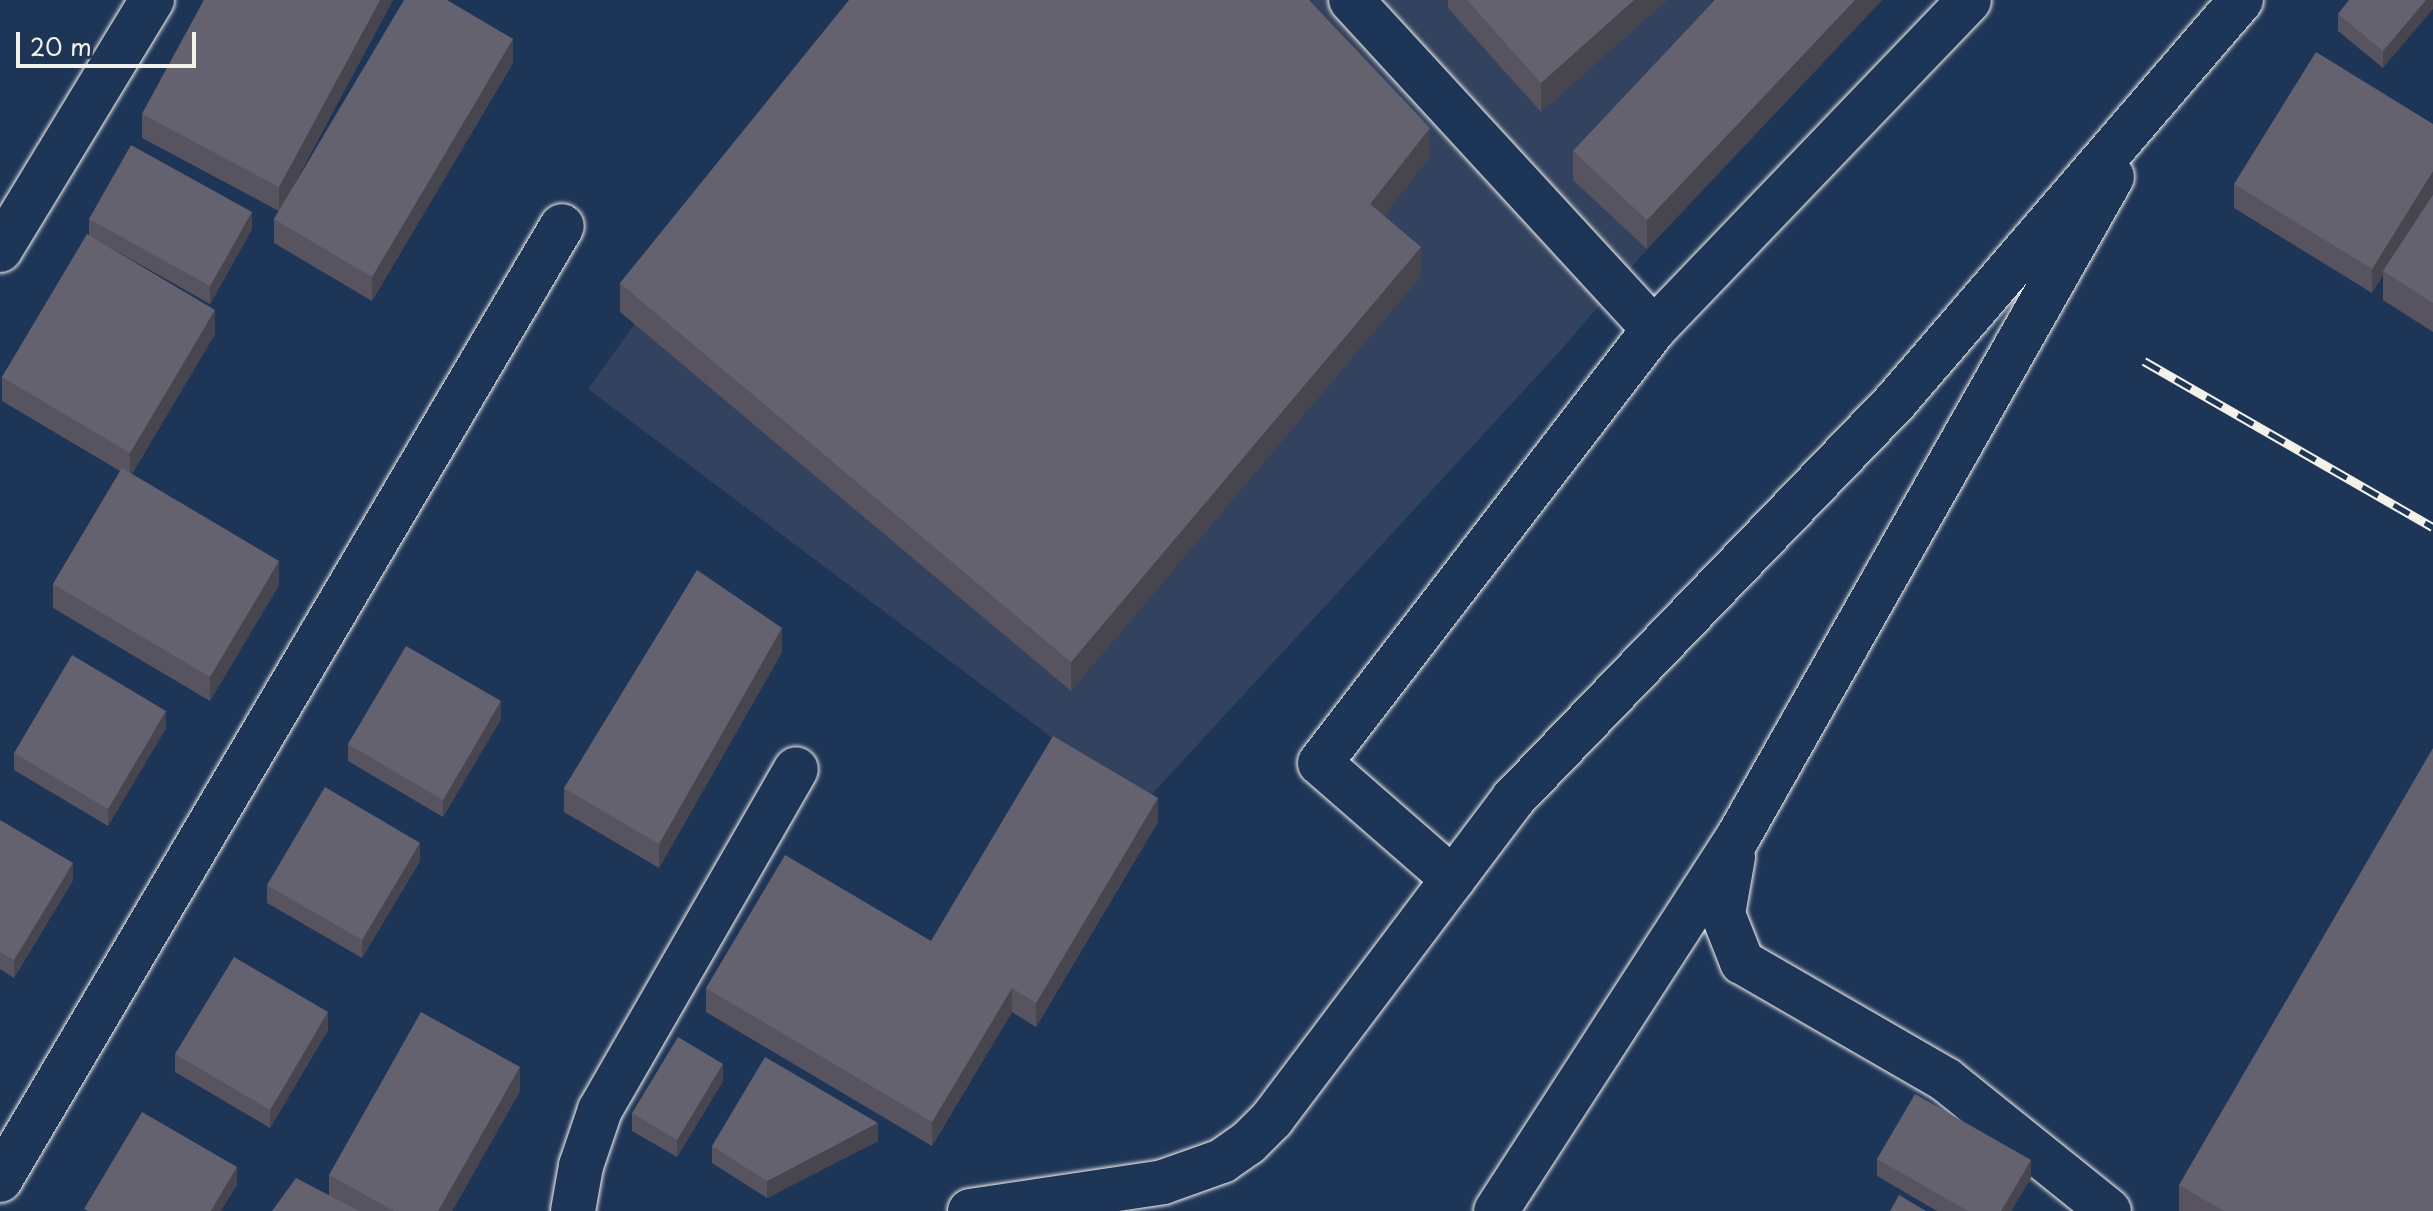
<!DOCTYPE html>
<style>
body{margin:0}
#map{position:relative;width:2433px;height:1211px;overflow:hidden;background:#1d3557;font-family:"Playpen Sans",sans-serif}
div>[style]{position:absolute}
[style*='--x']{left:calc(var(--x)*1px);top:calc(var(--y)*1px);width:calc(var(--w)*1px);rotate:calc(var(--a)*1deg)}
.built>*{inset:0;background:#33425e}
.roads{filter:drop-shadow(0 0 2px #f4f1e8) drop-shadow(0 0 2px #f4f1e8)}
.minor>*{height:44px;margin:-22px;padding:0 22px;transform-origin:22px;border-radius:22px;background:#1d3557}
.rail>*{height:9px;margin-top:-4.5px;transform-origin:0;background:repeating-linear-gradient(90deg,#1d3557 0 18px,#f4f1e8 0 36px);box-sizing:border-box;border-block:2px solid #f4f1e8}
.wall>*{inset:0;background:#575460}
.shaded-wall>*{inset:0;background:#47454e}
.building>*{inset:0;background:#656270}
span{translate:-50% -50%;white-space:nowrap;text-align:center;line-height:1.15;-webkit-text-stroke:6px #1d3557;paint-order:stroke}
.scale{position:absolute;left:16px;top:32px;width:180px;height:36px;box-sizing:border-box;border:4px solid #f4f1e8;border-top:0;padding-left:10px;font-size:24px;line-height:28px;white-space:nowrap;color:#f4f1e8;-webkit-text-stroke:6px #1d3557;paint-order:stroke}
</style>
<div id="map">
<div class="built">
<i style="clip-path:polygon(866px 0,1882px 0,1647px 249px,1561px 350px,1142px 805px,588px 389px)"></i>
</div>
<div class="roads">
<div class="minor">
<i style="--x:1351;--y:0;--w:447;--a:47.4"></i>
<i style="--x:0;--y:250;--w:293;--a:-58.7"></i>
<i style="--x:1733;--y:857;--w:58;--a:100"></i>
<i style="--x:1723;--y:914;--w:52;--a:68.4"></i>
<i style="--x:1742;--y:962;--w:236;--a:30"></i>
<i style="--x:1946;--y:1080;--w:209;--a:38.8"></i>
<i style="--x:1453;--y:879;--w:176;--a:-138.9"></i>
<i style="--x:1320;--y:763;--w:548;--a:-52.42"></i>
<i style="--x:1654;--y:329;--w:455;--a:-46.2"></i>
<i style="--x:0;--y:1180;--w:1107;--a:-59.5"></i>
<i style="--x:573;--y:1211;--w:46;--a:-79.9"></i>
<i style="--x:581;--y:1166;--w:59;--a:-71.3"></i>
<i style="--x:600;--y:1110;--w:393;--a:-60.1"></i>
<i style="--x:970;--y:1211;--w:195;--a:-8.5"></i>
<i style="--x:1163;--y:1182;--w:63;--a:-19.6"></i>
<i style="--x:1222;--y:1161;--w:32;--a:-35"></i>
<i style="--x:1248;--y:1143;--w:34;--a:-45"></i>
<i style="--x:1272;--y:1119;--w:401;--a:-53"></i>
<i style="--x:1513;--y:799;--w:552;--a:-46.1"></i>
<i style="--x:1896;--y:401;--w:529;--a:-49.29"></i>
<i style="--x:1496;--y:1211;--w:443;--a:-57.1"></i>
<i style="--x:1737;--y:839;--w:761;--a:-60.47"></i>
</div>
</div>
<div class="rail">
<i style="--x:2144;--y:361;--w:333;--a:29.9"></i>
</div>
<div class="wall">
<i style="clip-path:polygon(204px 0,393px 0,284px 203px,513px 63px,372px 301px,274px 243px,274px 219px,279px 211px,142px 138px,142px 114px)"></i>
<i style="clip-path:polygon(1448px 0,1667px 0,1541px 112px,1448px 8px)"></i>
<i style="clip-path:polygon(1715px 0,1882px 0,1647px 249px,1573px 180px,1573px 151px)"></i>
<i style="clip-path:polygon(2433px 0,2383px 68px,2338px 31px,2338px 14px)"></i>
<i style="clip-path:polygon(2433px 124px,2433px 332px,2383px 300px,2383px 275px,2372px 293px,2234px 208px,2234px 184px)"></i>
<i style="clip-path:polygon(1430px 157px,1384px 215px,1421px 276px,1071px 691px,620px 312px,620px 283px)"></i>
<i style="clip-path:polygon(89px 219px,252px 229px,210px 304px,102px 243px,215px 334px,132px 474px,279px 585px,210px 701px,53px 608px,53px 584px,120px 471px,2px 401px,2px 377px,89px 236px)"></i>
<i style="clip-path:polygon(782px 652px,659px 868px,564px 812px,564px 788px)"></i>
<i style="clip-path:polygon(501px 719px,443px 817px,348px 761px,348px 744px)"></i>
<i style="clip-path:polygon(166px 728px,108px 826px,14px 770px,14px 753px)"></i>
<i style="clip-path:polygon(0 820px,73px 880px,14px 978px,0 969px)"></i>
<i style="clip-path:polygon(1158px 822px,1036px 1027px,1012px 1012px,932px 1146px,706px 1012px,706px 988px,931px 941px)"></i>
<i style="clip-path:polygon(420px 861px,362px 958px,267px 903px,267px 885px)"></i>
<i style="clip-path:polygon(328px 1030px,270px 1128px,175px 1072px,175px 1054px)"></i>
<i style="clip-path:polygon(723px 1081px,677px 1157px,632px 1131px,632px 1113px)"></i>
<i style="clip-path:polygon(520px 1091px,452px 1211px,272px 1211px,329px 1195px,329px 1175px)"></i>
<i style="clip-path:polygon(878px 1141px,767px 1198px,712px 1163px,712px 1146px)"></i>
<i style="clip-path:polygon(1877px 1159px,2031px 1178px,2011px 1211px,1937px 1211px,1877px 1176px)"></i>
<i style="clip-path:polygon(2179px 1185px,2433px 1211px,2179px 1211px)"></i>
</div>
<div class="shaded-wall">
<i style="clip-path:polygon(380px 0,393px 0,279px 211px,279px 187px)"></i>
<i style="clip-path:polygon(1634px 0,1667px 0,1541px 112px,1541px 83px)"></i>
<i style="clip-path:polygon(1855px 0,1882px 0,1647px 249px,1647px 220px)"></i>
<i style="clip-path:polygon(2426px 0,2433px 0,2433px 9px,2383px 68px,2383px 51px)"></i>
<i style="clip-path:polygon(513px 39px,513px 63px,372px 301px,372px 277px)"></i>
<i style="clip-path:polygon(1430px 128px,1430px 157px,1370px 233px,1370px 204px)"></i>
<i style="clip-path:polygon(2433px 171px,2433px 195px,2383px 271px,2383px 275px,2372px 293px,2372px 269px)"></i>
<i style="clip-path:polygon(252px 212px,252px 229px,210px 304px,210px 286px)"></i>
<i style="clip-path:polygon(1421px 247px,1421px 276px,1071px 691px,1071px 662px)"></i>
<i style="clip-path:polygon(215px 310px,215px 334px,130px 477px,130px 453px)"></i>
<i style="clip-path:polygon(279px 561px,279px 585px,210px 701px,210px 677px)"></i>
<i style="clip-path:polygon(782px 628px,782px 652px,659px 868px,659px 844px)"></i>
<i style="clip-path:polygon(501px 701px,501px 719px,443px 817px,443px 800px)"></i>
<i style="clip-path:polygon(166px 711px,166px 728px,108px 826px,108px 809px)"></i>
<i style="clip-path:polygon(1158px 798px,1158px 822px,1036px 1027px,1036px 1003px)"></i>
<i style="clip-path:polygon(420px 843px,420px 861px,362px 958px,362px 940px)"></i>
<i style="clip-path:polygon(73px 863px,73px 880px,14px 978px,14px 960px)"></i>
<i style="clip-path:polygon(1012px 988px,1012px 1012px,932px 1146px,932px 1122px)"></i>
<i style="clip-path:polygon(328px 1012px,328px 1030px,270px 1128px,270px 1110px)"></i>
<i style="clip-path:polygon(723px 1064px,723px 1081px,677px 1157px,677px 1140px)"></i>
<i style="clip-path:polygon(520px 1067px,520px 1091px,452px 1211px,438px 1211px)"></i>
<i style="clip-path:polygon(878px 1123px,878px 1141px,767px 1198px,767px 1181px)"></i>
<i style="clip-path:polygon(2031px 1160px,2031px 1178px,2011px 1211px,2001px 1211px)"></i>
<i style="clip-path:polygon(237px 1167px,237px 1185px,221px 1211px,211px 1211px)"></i>
</div>
<div class="building">
<i style="clip-path:polygon(204px 0,380px 0,279px 187px,142px 114px)"></i>
<i style="clip-path:polygon(404px 0,447px 0,513px 39px,372px 277px,274px 219px)"></i>
<i style="clip-path:polygon(849px 0,1309px 0,1430px 128px,1370px 204px,1421px 247px,1071px 662px,620px 283px)"></i>
<i style="clip-path:polygon(1467px 0,1634px 0,1541px 83px)"></i>
<i style="clip-path:polygon(1715px 0,1855px 0,1647px 220px,1573px 151px)"></i>
<i style="clip-path:polygon(2349px 0,2426px 0,2383px 51px,2338px 14px)"></i>
<i style="clip-path:polygon(2316px 52px,2433px 124px,2433px 171px,2372px 269px,2234px 184px)"></i>
<i style="clip-path:polygon(131px 145px,252px 212px,210px 286px,89px 219px)"></i>
<i style="clip-path:polygon(2433px 195px,2433px 303px,2383px 271px)"></i>
<i style="clip-path:polygon(87px 234px,215px 310px,130px 453px,2px 377px)"></i>
<i style="clip-path:polygon(122px 468px,279px 561px,210px 677px,53px 584px)"></i>
<i style="clip-path:polygon(697px 570px,782px 628px,659px 844px,564px 788px)"></i>
<i style="clip-path:polygon(406px 646px,501px 701px,443px 800px,348px 744px)"></i>
<i style="clip-path:polygon(72px 655px,166px 711px,108px 809px,14px 753px)"></i>
<i style="clip-path:polygon(1053px 736px,1158px 798px,1036px 1003px,1012px 988px,932px 1122px,706px 988px,785px 855px,931px 941px)"></i>
<i style="clip-path:polygon(2433px 748px,2433px 1211px,2224px 1211px,2179px 1185px)"></i>
<i style="clip-path:polygon(325px 787px,420px 843px,362px 940px,267px 885px)"></i>
<i style="clip-path:polygon(0 820px,73px 863px,14px 960px,0 952px)"></i>
<i style="clip-path:polygon(234px 957px,328px 1012px,270px 1110px,175px 1054px)"></i>
<i style="clip-path:polygon(421px 1012px,520px 1067px,438px 1211px,394px 1211px,329px 1175px)"></i>
<i style="clip-path:polygon(678px 1037px,723px 1064px,677px 1140px,632px 1113px)"></i>
<i style="clip-path:polygon(765px 1057px,878px 1123px,767px 1181px,712px 1146px)"></i>
<i style="clip-path:polygon(1915px 1094px,2031px 1160px,2001px 1211px,1968px 1211px,1877px 1159px)"></i>
<i style="clip-path:polygon(142px 1112px,237px 1167px,211px 1211px,88px 1211px,84px 1209px)"></i>
<i style="clip-path:polygon(296px 1178px,359px 1211px,272px 1211px)"></i>
<i style="clip-path:polygon(1899px 1195px,1926px 1211px,1890px 1211px)"></i>
</div>
<div class="scale">20 m</div>
</div>
